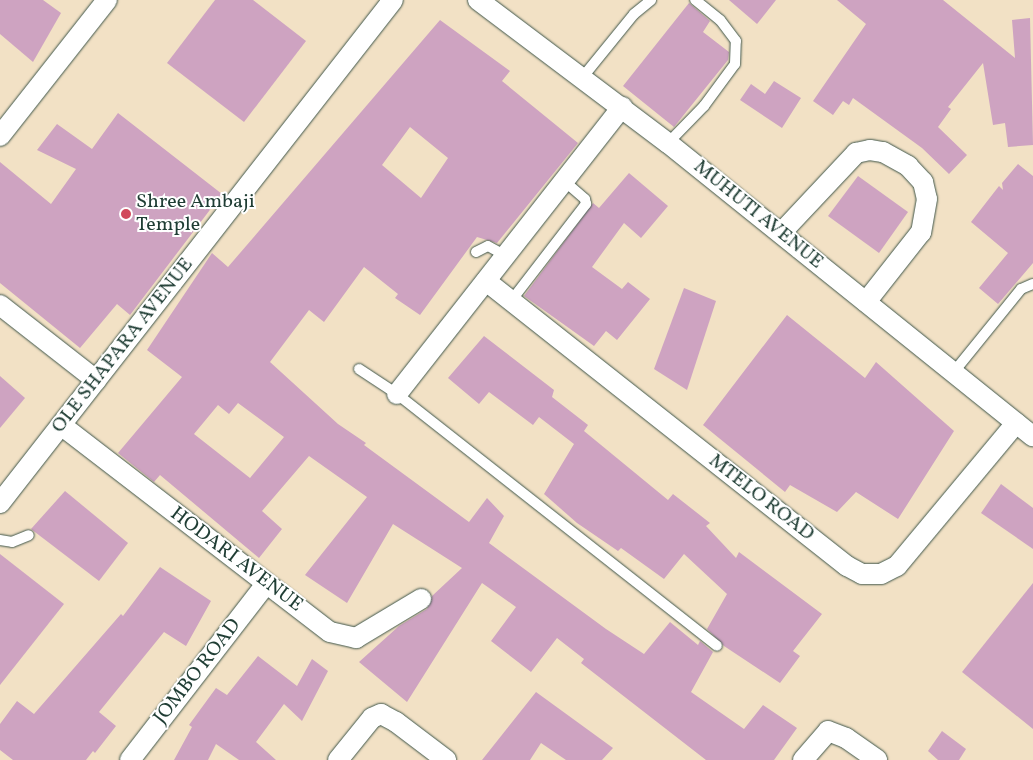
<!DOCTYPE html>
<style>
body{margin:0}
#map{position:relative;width:1033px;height:760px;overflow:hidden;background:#f2e1c5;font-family:Vollkorn,serif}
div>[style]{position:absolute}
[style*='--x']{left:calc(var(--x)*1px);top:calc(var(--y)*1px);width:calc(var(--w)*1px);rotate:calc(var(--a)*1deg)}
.building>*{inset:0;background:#cea3c1}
.roads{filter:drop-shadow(0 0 1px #3f564a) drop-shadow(0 0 1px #3f564a)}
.lane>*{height:10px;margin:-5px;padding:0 5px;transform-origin:5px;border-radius:5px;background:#fff}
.street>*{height:20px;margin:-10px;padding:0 10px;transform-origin:10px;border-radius:10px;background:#fff}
.dots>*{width:14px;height:14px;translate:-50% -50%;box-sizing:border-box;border:2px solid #fff;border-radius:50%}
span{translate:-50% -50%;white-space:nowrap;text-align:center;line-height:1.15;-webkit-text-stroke:4px #fff;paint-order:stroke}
.poi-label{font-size:20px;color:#1f3d34}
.left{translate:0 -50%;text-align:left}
.street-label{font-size:20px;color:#1f3d34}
</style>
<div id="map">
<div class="building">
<i style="clip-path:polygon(0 0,43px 0,61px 13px,33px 62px,0 34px)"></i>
<i style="clip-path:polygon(215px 0,253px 0,306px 41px,244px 122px,167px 63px)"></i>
<i style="clip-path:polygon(729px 0,776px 0,757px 24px)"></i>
<i style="clip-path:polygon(837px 0,943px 0,1015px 58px,1012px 20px,1030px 18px,1033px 145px,1008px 147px,1005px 123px,993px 125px,983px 63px,948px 107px,951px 109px,938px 127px,967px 155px,949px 174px,922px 148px,853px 98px,849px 105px,843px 101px,833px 115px,813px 101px,866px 24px)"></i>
<i style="clip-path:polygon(689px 3px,710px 21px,703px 32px,729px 52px,728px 60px,674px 127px,623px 86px)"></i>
<i style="clip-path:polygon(evenodd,440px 20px,510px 71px,502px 81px,578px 143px,497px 243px,477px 237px,420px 315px,395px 298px,398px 294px,364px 267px,324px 322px,309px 310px,270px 362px,338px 424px,366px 443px,364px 445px,469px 522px,487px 498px,504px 516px,489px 543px,606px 629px,644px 654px,670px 622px,698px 645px,700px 641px,713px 652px,691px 692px,744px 729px,763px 705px,797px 728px,774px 760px,706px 760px,581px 663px,584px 659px,557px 638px,531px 672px,491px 641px,516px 607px,482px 583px,407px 702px,359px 662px,399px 626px,427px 609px,432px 596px,462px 568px,393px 524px,347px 603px,305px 575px,367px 497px,309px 456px,262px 511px,282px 529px,259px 558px,160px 475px,154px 482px,118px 453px,182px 377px,147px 350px,212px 253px,228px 267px,440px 20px,410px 127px,448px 158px,421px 198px,382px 165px,410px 127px,440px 20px,238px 403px,284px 437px,250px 478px,194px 434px,218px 405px,229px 414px,238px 403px)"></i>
<i style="clip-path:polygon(774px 81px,801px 98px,782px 128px,740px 100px,751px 84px,765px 94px)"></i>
<i style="clip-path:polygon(118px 113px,222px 194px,130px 315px,117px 304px,80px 348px,0 283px,0 162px,51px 204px,76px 169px,37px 150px,57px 124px,92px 149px)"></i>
<i style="clip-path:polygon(1018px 164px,1033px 176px,1033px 263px,998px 304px,979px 288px,1008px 253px,971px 222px,999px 186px,1003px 190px,1002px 183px)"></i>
<i style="clip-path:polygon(629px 173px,668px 206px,641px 238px,624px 223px,592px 267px,622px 289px,628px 282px,650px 299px,617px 340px,606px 331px,594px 346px,524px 296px,593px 203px,599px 208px)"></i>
<i style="clip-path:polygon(858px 176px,908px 212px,879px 253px,828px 216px)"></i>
<i style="clip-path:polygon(684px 288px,716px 301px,687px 390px,654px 369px)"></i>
<i style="clip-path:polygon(787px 315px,865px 378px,876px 362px,954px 431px,898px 519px,856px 492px,837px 512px,790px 485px,785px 492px,703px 425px)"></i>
<i style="clip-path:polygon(484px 336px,554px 390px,552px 397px,588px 425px,584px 431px,668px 500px,673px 494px,710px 523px,706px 526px,736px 558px,739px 552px,822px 614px,793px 651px,800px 656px,780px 683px,724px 646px,707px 629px,727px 594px,684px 554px,664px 579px,621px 548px,618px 551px,577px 523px,544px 494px,574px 444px,539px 417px,533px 425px,489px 392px,479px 404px,448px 378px)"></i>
<i style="clip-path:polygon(0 376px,25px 398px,0 428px)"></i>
<i style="clip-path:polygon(1001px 484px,1033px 508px,1033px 549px,981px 513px)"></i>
<i style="clip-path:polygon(65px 491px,128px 543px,99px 581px,31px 529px)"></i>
<i style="clip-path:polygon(0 554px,64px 604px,0 685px)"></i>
<i style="clip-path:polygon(160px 567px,211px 601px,186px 646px,164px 632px,99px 712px,116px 726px,95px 753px,93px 751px,86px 760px,13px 760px,0 750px,0 724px,17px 701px,34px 714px,121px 614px,123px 616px)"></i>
<i style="clip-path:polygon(1033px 583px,1033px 729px,962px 672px)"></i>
<i style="clip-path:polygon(258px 656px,297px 686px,312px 659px,328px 671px,302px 721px,284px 704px,256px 742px,276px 760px,239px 760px,216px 744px,208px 760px,174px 760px,192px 727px,189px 725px,216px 688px,227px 695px)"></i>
<i style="clip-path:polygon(536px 692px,613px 748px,602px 760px,566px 760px,541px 743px,530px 760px,482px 760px)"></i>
<i style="clip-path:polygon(942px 731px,966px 749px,959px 760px,938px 760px,928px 751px)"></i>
</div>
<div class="roads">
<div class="lane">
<i style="--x:582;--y:78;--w:82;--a:-50.9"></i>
<i style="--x:634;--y:14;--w:22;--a:-39"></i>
<i style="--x:668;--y:143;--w:52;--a:-45.8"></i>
<i style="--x:704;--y:106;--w:52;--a:-53.6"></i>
<i style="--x:735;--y:64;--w:23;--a:-88"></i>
<i style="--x:736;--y:41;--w:26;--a:-127"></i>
<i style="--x:720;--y:20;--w:32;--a:-141"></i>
<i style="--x:476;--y:252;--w:13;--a:-27"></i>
<i style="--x:488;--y:246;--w:21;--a:29"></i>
<i style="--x:511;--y:301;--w:123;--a:-52.3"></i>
<i style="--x:586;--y:204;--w:5;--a:-101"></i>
<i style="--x:585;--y:199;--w:29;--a:-139"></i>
<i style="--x:359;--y:369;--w:45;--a:33.3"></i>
<i style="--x:397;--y:394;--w:407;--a:38.2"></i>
<i style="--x:953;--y:373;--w:108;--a:-51"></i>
<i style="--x:1021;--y:289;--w:13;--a:-23"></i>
<i style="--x:0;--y:540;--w:12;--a:9"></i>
<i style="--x:12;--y:542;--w:18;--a:-22"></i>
</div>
<div class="street">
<i style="--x:478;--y:0;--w:238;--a:37"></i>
<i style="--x:668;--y:143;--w:468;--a:38.8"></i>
<i style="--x:0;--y:136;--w:173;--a:-51.8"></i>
<i style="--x:781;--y:233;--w:110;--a:-46.8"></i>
<i style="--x:856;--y:153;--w:14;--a:-12"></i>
<i style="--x:870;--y:150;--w:13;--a:9"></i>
<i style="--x:883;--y:152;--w:29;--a:29"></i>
<i style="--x:908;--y:166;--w:22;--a:47"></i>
<i style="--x:923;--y:182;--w:17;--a:77"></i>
<i style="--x:927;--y:199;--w:34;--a:100"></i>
<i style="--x:921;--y:232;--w:89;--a:128.2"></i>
<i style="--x:486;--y:281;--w:460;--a:38.3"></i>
<i style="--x:847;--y:566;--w:17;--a:28"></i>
<i style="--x:862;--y:574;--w:19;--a:0"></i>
<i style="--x:881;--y:574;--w:18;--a:-27"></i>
<i style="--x:897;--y:566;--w:186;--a:-50.2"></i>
<i style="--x:0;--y:305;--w:122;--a:38"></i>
<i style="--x:397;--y:394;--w:365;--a:-51.9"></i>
<i style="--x:61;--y:425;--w:339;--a:37.6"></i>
<i style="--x:330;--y:632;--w:27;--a:13"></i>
<i style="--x:356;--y:638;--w:76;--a:-31"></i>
<i style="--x:0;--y:503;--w:638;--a:-52"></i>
<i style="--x:130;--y:760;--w:222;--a:-52.3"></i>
<i style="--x:338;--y:760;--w:54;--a:-51"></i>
<i style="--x:372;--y:718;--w:10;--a:-24"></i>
<i style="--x:381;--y:714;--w:17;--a:28"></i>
<i style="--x:396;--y:722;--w:63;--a:37.2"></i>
<i style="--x:803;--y:760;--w:38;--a:-49"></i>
<i style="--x:828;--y:731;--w:19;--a:21"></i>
<i style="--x:846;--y:738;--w:38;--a:35"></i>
</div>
</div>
<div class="dots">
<i style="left:126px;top:214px;background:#d1495b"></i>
</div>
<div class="poi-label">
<span class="left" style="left:136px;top:214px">Shree Ambaji<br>Temple</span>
</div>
<div class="street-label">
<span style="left:758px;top:215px;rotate:39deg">MUHUTI AVENUE</span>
<span style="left:123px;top:346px;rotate:-52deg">OLE SHAPARA AVENUE</span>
<span style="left:761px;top:498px;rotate:38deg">MTELO ROAD</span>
<span style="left:236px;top:560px;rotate:37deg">HODARI AVENUE</span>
<span style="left:198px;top:672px;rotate:-52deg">JOMBO ROAD</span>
</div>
</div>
